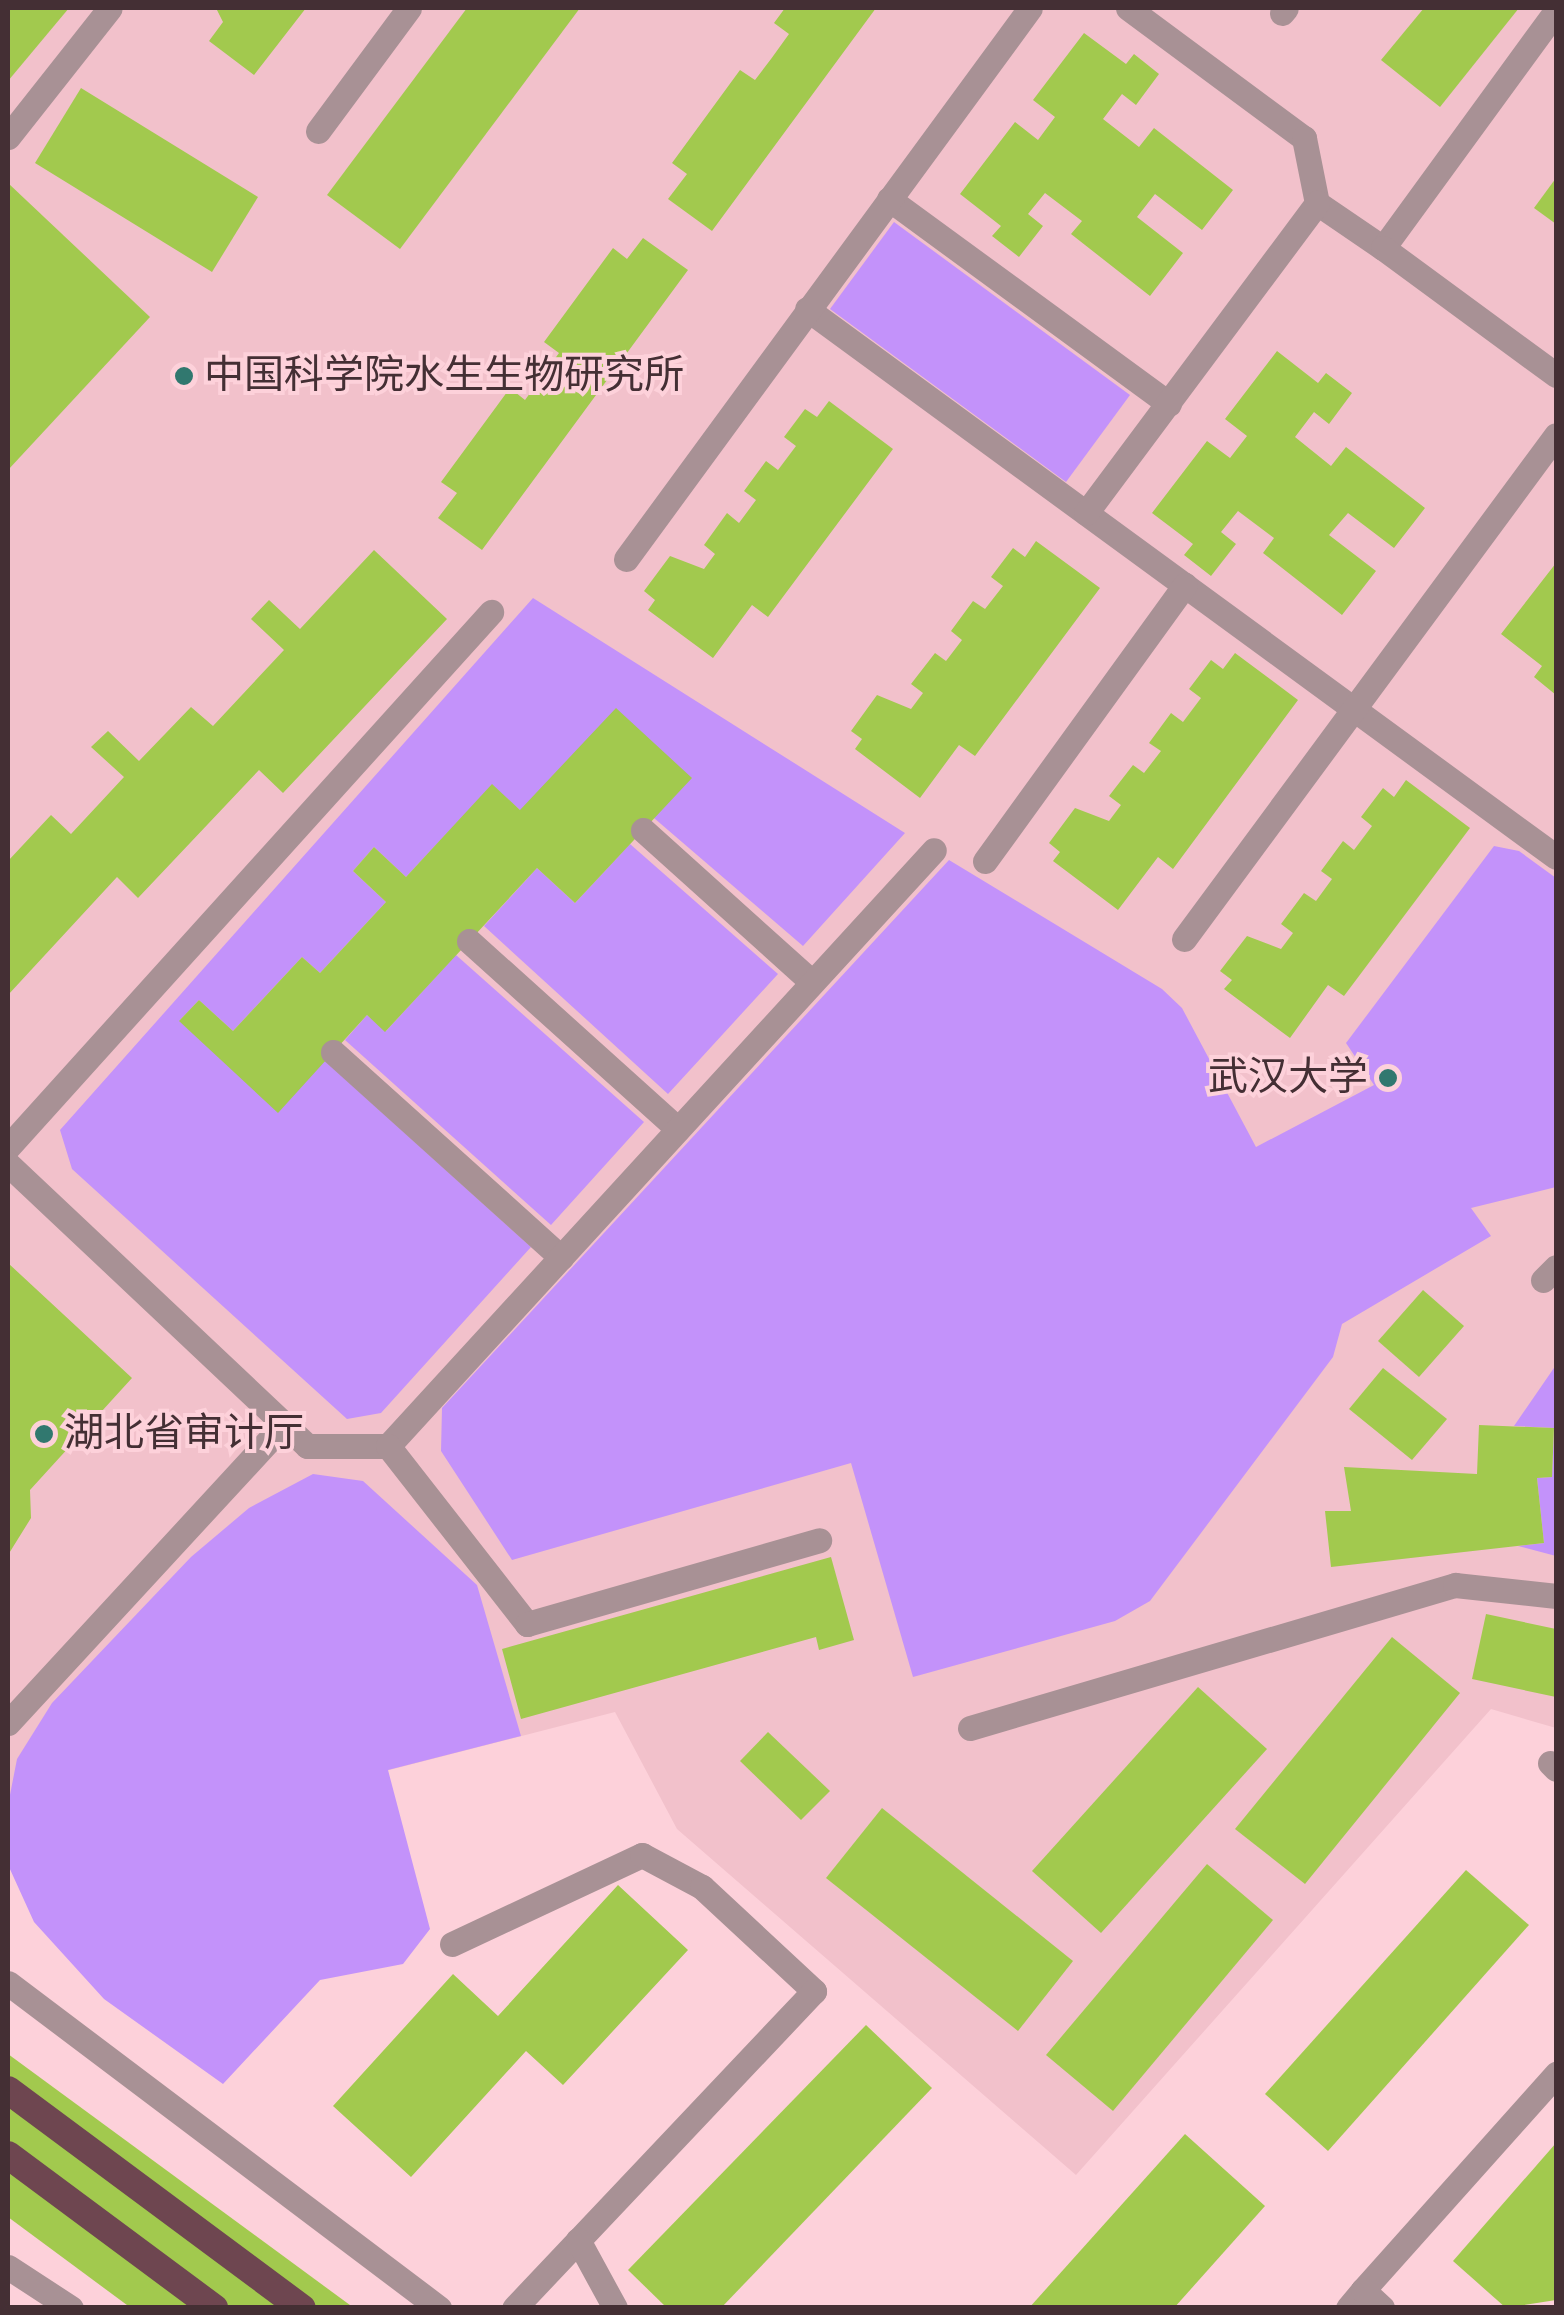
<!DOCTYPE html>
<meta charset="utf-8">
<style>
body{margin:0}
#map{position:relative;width:1564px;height:2315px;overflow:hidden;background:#fdd1da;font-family:"Alegreya Sans","Noto Sans SC",sans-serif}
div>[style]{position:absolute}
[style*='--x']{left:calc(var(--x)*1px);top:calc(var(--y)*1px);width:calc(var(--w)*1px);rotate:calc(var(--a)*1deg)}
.built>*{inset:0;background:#f2c1cb}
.green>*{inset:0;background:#c392fa}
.building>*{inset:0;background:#a2c94e}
.service>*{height:25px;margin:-12.5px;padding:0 12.5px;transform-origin:12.5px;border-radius:12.5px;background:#a89195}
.minor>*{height:25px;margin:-12.5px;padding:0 12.5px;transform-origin:12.5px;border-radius:12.5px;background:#a89195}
.trunk>*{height:28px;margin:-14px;padding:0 14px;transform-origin:14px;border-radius:14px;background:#6e4650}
.dots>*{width:28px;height:28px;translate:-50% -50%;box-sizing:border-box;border:5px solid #fdd1da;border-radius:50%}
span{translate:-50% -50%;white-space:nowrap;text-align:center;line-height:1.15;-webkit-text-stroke:8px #fdd1da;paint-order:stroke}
.poi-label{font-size:40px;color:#442f34}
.left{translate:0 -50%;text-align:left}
.right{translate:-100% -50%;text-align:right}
.frame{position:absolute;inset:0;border:10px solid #442f34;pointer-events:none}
</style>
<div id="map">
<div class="built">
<i style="clip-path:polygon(8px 8px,1556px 8px,1556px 1728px,1491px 1709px,1076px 2175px,677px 1829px,615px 1712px,8px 1868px)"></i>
</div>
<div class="green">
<i style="clip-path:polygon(894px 222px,1130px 395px,1066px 482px,830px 309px)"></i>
<i style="clip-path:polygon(533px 598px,905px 833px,803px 946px,654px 818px,520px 810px,492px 785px,406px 877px,374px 847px,353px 871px,386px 902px,320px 973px,302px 957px,233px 1031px,199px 1000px,180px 1020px,325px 1061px,531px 1247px,381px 1413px,347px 1419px,72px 1169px,60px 1130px)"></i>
<i style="clip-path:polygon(630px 844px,778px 974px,668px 1094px,484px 926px,537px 868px,575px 903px)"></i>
<i style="clip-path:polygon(1494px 846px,1519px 851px,1556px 878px,1556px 1187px,1471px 1208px,1491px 1236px,1342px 1324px,1333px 1357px,1150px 1601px,1115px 1621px,913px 1677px,851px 1463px,512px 1560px,441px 1451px,442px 1408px,949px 860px,1162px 989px,1182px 1008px,1256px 1147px,1374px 1085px,1346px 1043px)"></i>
<i style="clip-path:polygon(456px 955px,644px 1122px,551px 1225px,345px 1040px,367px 1015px,386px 1031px)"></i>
<i style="clip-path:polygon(1556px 1365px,1556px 1556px,1518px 1546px,1544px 1543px,1537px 1478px,1552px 1477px,1554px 1428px,1514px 1426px)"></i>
<i style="clip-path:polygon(313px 1474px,363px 1481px,477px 1585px,521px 1736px,388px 1770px,430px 1929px,403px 1964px,320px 1980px,223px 2084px,104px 1999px,34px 1922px,9px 1867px,8px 1805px,17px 1759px,52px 1703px,191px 1557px,249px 1508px)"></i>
</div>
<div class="building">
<i style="clip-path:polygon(8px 8px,69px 8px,8px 81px)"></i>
<i style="clip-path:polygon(216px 8px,306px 8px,254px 75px,209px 41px,223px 22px)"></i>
<i style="clip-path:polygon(467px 8px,580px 8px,400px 249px,327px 195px)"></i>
<i style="clip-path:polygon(785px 8px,876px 8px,712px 231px,668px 199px,687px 174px,672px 163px,740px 70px,755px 80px,771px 59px,789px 34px,774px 23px)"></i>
<i style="clip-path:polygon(1424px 8px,1519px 8px,1440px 107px,1381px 60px)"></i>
<i style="clip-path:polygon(1084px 33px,1126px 64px,1134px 54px,1159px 74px,1136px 105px,1122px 94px,1103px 119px,1139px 147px,1154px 128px,1233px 190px,1202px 230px,1155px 194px,1137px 217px,1183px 253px,1150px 296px,1071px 234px,1082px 221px,1045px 193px,1028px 214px,1043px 226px,1019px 257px,992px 236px,1001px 226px,960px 194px,1015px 122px,1038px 140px,1055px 117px,1033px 100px)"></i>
<i style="clip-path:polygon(81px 88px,258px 197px,212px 272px,35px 163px)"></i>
<i style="clip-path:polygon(1556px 178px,1556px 224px,1534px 208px)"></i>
<i style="clip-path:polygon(8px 183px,150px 317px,8px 470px)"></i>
<i style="clip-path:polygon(643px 238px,688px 270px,482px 550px,438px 518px,457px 493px,441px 482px,510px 388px,525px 400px,541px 378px,559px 353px,544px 342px,613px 248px,627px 259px)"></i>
<i style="clip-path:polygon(1277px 351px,1318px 383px,1326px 373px,1352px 393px,1329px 424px,1314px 412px,1295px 437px,1331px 466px,1346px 447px,1425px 508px,1394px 548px,1348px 513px,1329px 535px,1376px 571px,1342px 615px,1263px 553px,1274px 538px,1238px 511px,1221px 532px,1236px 544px,1211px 576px,1184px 555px,1193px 544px,1152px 513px,1207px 441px,1230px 458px,1247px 436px,1225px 419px)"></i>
<i style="clip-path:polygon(829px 401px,893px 449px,768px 617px,752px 605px,713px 658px,648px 610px,655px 600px,644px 591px,670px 556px,704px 569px,715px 554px,704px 545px,727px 513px,739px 523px,756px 500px,744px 491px,766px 461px,778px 470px,796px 446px,784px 437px,805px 409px,817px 417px)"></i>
<i style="clip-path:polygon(1036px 541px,1100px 588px,975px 756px,959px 745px,920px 798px,855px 749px,862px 739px,851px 731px,877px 695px,911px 709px,923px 693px,911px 684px,935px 653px,946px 661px,962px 640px,951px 631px,973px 601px,985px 609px,1003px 586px,991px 577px,1013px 548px,1025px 557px)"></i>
<i style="clip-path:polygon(374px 550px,447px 619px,283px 793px,259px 770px,138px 898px,117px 877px,8px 995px,8px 861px,51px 815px,71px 834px,124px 777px,91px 747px,108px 731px,139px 761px,191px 707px,213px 726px,284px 650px,251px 619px,269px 600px,300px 629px)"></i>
<i style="clip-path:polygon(1556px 563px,1556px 695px,1534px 677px,1542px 666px,1501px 634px)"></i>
<i style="clip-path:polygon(1235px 653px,1298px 700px,1173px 869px,1158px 857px,1118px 910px,1053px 861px,1060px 852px,1049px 843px,1075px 808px,1109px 821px,1121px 805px,1109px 796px,1133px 765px,1144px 773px,1161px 751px,1149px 743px,1171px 713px,1183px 722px,1201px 698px,1189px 689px,1211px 660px,1223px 669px)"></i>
<i style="clip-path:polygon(616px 708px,692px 778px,575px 903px,537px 868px,385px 1032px,367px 1015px,278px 1113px,179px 1021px,199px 1000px,233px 1031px,302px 957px,320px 973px,386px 902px,353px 871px,374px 847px,406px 877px,492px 784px,520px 810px)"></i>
<i style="clip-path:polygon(1406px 780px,1470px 828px,1344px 996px,1328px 985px,1290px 1038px,1224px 989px,1232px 980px,1220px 971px,1247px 936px,1281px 949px,1293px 933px,1281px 924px,1304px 893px,1316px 901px,1332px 879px,1321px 871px,1343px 841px,1354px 850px,1372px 826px,1361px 817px,1383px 788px,1394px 797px)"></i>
<i style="clip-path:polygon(8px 1263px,132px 1378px,30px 1490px,31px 1518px,8px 1555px)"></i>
<i style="clip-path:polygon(1423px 1290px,1464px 1326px,1419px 1377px,1378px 1341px)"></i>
<i style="clip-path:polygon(1383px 1368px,1447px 1419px,1412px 1460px,1349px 1409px)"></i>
<i style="clip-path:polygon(1479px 1425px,1554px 1428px,1552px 1477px,1537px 1478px,1544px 1543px,1331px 1567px,1325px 1511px,1351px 1511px,1344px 1467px,1477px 1474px)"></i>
<i style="clip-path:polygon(831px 1557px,854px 1640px,819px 1650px,816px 1637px,521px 1719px,502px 1649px)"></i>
<i style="clip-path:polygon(1486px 1614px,1556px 1629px,1556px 1697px,1472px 1679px)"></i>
<i style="clip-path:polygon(1392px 1637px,1460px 1693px,1305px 1884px,1235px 1829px)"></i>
<i style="clip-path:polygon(1198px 1687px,1267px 1749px,1101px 1933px,1032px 1871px)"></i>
<i style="clip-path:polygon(768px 1732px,830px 1791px,801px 1820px,740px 1761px)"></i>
<i style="clip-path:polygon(882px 1808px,1073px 1961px,1018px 2031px,826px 1878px)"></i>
<i style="clip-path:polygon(1207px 1864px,1273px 1920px,1113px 2111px,1046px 2055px)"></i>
<i style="clip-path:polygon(1466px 1870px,1529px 1925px,1328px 2151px,1265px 2094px)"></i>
<i style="clip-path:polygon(618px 1885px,688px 1950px,563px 2085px,526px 2051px,411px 2177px,333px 2106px,453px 1974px,498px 2016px)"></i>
<i style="clip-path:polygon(866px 2025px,932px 2088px,721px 2308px,667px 2308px,628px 2270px)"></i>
<i style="clip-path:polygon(8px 2054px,354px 2308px,131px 2308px,8px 2217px)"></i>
<i style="clip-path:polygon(1185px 2134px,1265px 2206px,1174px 2308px,1029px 2308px)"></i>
<i style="clip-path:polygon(1556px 2143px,1556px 2300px,1506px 2308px,1453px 2261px)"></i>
</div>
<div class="service">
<i style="--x:1128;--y:8;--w:219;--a:36.5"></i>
<i style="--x:1304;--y:138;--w:66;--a:78.7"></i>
<i style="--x:1317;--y:203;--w:80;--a:34.3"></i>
<i style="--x:1383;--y:248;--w:293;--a:-53.9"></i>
<i style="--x:1282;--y:13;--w:6;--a:-51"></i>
<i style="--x:318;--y:131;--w:153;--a:-53.5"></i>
<i style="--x:8;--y:137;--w:164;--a:-51.7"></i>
<i style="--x:889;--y:199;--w:347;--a:36.2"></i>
<i style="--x:1383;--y:248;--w:215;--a:36.3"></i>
<i style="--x:807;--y:309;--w:928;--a:36.19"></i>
<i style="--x:1086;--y:513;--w:387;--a:-53.3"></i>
<i style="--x:626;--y:559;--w:683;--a:-53.75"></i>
<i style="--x:643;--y:830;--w:227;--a:42"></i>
<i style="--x:985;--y:861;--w:341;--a:-54.1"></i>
<i style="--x:1184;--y:939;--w:626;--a:-53.57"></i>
<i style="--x:469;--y:941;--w:281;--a:42"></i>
<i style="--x:333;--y:1052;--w:307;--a:42"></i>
<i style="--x:8;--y:1147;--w:721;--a:-47.92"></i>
<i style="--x:8;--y:1164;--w:411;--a:43.3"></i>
<i style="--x:307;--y:1446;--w:81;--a:0"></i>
<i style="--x:388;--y:1446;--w:808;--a:-47.51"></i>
<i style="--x:1543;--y:1280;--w:18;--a:-45"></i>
<i style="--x:388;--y:1446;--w:226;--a:52"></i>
<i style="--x:527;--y:1624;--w:304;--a:-16"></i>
<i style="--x:8;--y:1723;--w:405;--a:-47.3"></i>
<i style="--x:970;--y:1728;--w:506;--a:-16.43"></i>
<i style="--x:1455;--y:1585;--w:102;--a:6.2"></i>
<i style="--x:1550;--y:1763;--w:8;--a:45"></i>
<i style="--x:452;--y:1944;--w:210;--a:-25.1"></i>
<i style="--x:642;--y:1855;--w:68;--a:28.1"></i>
<i style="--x:702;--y:1887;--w:153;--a:42.9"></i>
<i style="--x:814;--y:1991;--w:436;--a:133.4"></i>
<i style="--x:8;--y:1983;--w:540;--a:37.02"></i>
<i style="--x:578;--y:2240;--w:77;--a:61.4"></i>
<i style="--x:1363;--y:2290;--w:290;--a:-48.2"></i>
<i style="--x:1348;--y:2308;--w:23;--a:-50"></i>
<i style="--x:1363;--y:2290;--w:26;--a:43"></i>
</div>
<div class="minor">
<i style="--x:8;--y:2267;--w:75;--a:33.1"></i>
</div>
<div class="trunk">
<i style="--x:8;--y:2090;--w:366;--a:36.6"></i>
<i style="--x:8;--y:2155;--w:257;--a:36.6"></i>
</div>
<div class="dots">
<i style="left:184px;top:376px;background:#31786f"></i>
<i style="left:1388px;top:1078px;background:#31786f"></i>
<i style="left:44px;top:1434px;background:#31786f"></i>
</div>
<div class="poi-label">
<span class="left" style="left:204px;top:376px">中国科学院水生生物研究所</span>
<span class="right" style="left:1368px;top:1078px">武汉大学</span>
<span class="left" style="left:64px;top:1434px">湖北省审计厅</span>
</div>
<div class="frame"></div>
</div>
